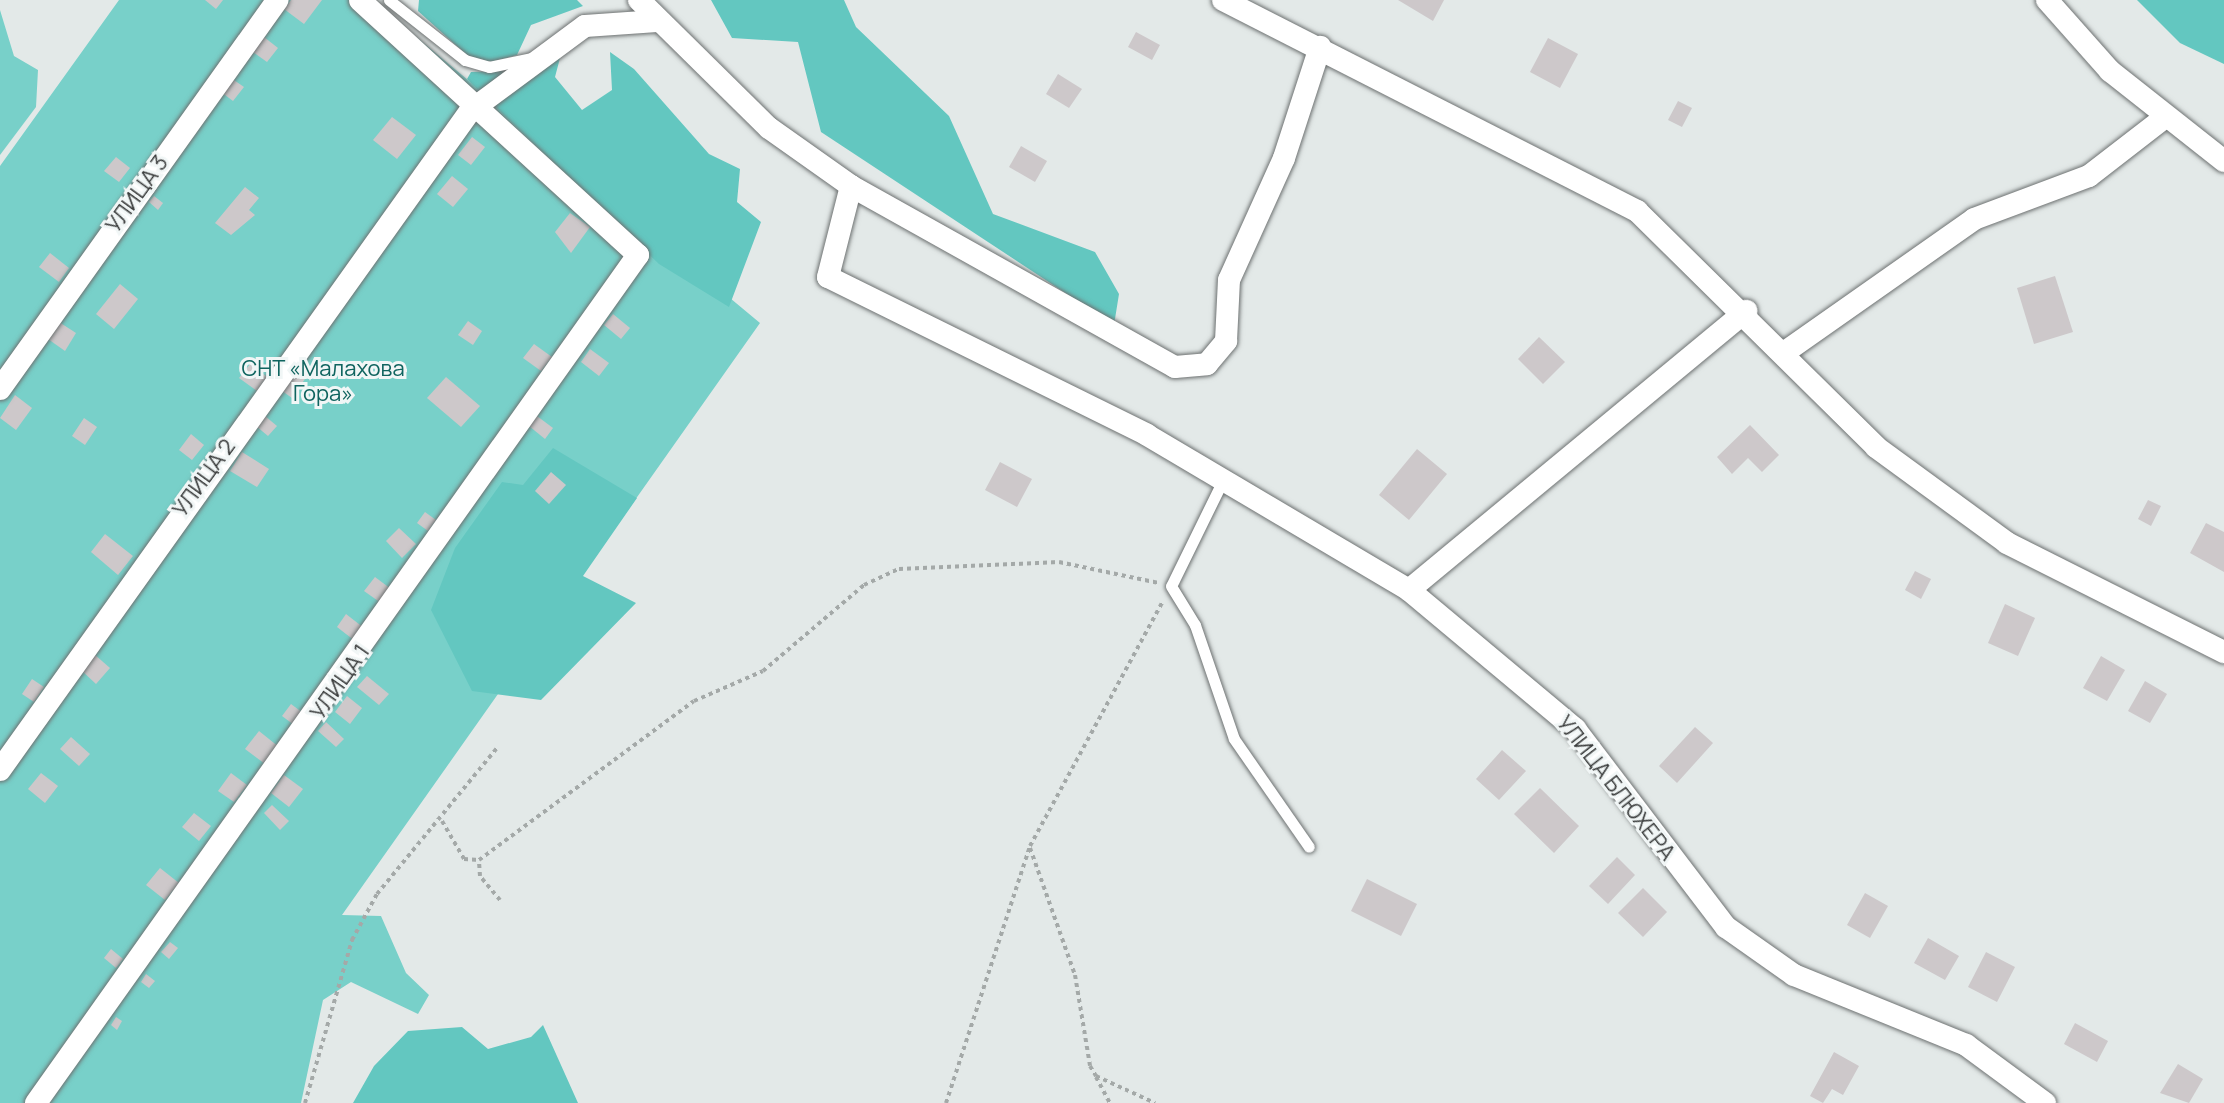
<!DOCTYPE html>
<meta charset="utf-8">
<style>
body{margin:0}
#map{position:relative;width:2224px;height:1103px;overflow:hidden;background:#e3e9e8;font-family:Manrope,sans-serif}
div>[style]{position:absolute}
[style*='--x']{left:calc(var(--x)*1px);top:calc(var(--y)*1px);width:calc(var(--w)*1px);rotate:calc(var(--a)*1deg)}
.green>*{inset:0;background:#78d0c9}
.forest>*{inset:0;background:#63c7c0}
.building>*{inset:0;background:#cdc8ca}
.path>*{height:4px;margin-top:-2px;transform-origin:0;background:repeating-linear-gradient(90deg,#a4a9a8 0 4px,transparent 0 8px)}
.roads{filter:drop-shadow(0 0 2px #6d7171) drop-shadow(0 0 2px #6d7171)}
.lane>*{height:11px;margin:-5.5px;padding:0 5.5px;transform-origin:5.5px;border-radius:5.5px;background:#fff}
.street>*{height:22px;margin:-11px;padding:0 11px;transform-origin:11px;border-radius:11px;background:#fff}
span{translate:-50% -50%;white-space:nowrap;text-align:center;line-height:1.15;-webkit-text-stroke:6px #f1f6f6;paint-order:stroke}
.street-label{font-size:22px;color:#3a3c3c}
.park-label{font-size:22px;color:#0f645f}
</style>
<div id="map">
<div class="green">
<i style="clip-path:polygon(119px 0,372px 0,760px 323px,342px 915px,381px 916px,406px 973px,429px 995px,418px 1014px,351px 982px,323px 1000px,301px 1103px,0 1103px,0 166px)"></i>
<i style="clip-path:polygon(0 10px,14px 56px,38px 70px,36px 107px,0 155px)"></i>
</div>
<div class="forest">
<i style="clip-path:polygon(419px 0,577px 0,583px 6px,531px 25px,517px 55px,491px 62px,469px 57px,418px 11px)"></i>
<i style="clip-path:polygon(711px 0,844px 0,856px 27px,949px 116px,993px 214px,1095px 252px,1119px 294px,1114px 325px,821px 132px,798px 42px,732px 38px)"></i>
<i style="clip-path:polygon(2137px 0,2224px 0,2224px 64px,2180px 43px)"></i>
<i style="clip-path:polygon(610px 52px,634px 69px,709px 154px,740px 169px,737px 202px,761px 222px,729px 307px,659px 264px,467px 79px,471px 72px,536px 70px,560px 58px,555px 77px,582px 110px,612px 90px)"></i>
<i style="clip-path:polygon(553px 448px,637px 498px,583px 576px,636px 603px,541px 700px,472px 691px,431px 610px,455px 548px,502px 482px,523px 485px)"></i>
<i style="clip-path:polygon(543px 1025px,578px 1103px,353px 1103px,374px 1066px,408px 1031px,462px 1027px,488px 1049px,531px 1037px)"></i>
</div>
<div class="building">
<i style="clip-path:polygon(205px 0,223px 0,216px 9px)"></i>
<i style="clip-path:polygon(291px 0,322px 0,304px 24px,284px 9px)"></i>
<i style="clip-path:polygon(1398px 0,1444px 0,1433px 21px)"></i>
<i style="clip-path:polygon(1136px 32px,1160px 45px,1152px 60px,1128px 47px)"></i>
<i style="clip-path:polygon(264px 37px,278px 48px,267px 62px,253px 52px)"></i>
<i style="clip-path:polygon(1548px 38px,1578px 54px,1560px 88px,1530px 72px)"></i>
<i style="clip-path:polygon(1058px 74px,1082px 89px,1069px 108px,1046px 94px)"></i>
<i style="clip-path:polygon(231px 78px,244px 87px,233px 101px,221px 92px)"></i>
<i style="clip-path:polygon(1678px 101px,1692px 108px,1682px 127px,1668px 120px)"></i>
<i style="clip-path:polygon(392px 117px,416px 135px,397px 159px,373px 140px)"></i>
<i style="clip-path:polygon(472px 137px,485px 147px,471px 165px,458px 155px)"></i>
<i style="clip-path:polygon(1021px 146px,1047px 161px,1035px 182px,1009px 167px)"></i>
<i style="clip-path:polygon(116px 157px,130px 168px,119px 182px,104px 171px)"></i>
<i style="clip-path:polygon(452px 176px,468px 189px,453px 207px,437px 194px)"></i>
<i style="clip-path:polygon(245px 187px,259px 198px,249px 210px,255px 215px,231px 235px,215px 223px)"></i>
<i style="clip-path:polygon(154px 196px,163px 203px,158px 210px,149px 202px)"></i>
<i style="clip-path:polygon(570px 213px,590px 227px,571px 253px,555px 232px)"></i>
<i style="clip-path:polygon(50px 253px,69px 268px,59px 282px,39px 267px)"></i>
<i style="clip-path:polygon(2055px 276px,2073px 332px,2034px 344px,2017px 288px)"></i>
<i style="clip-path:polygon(120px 284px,138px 299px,114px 329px,96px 314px)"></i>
<i style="clip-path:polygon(613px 314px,630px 328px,621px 339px,604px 325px)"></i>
<i style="clip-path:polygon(468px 321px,482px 331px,473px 345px,458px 335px)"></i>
<i style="clip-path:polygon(59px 322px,76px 333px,65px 351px,48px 339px)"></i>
<i style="clip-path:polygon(1539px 337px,1565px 362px,1543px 384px,1518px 359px)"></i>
<i style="clip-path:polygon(534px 344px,552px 357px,541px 371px,523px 358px)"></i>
<i style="clip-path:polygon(590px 349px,609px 363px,599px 376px,581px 362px)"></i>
<i style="clip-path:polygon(250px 364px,267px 377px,257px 391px,239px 378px)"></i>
<i style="clip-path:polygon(294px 366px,307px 376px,292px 398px,278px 388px)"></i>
<i style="clip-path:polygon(446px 377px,480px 406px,461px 427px,427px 398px)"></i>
<i style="clip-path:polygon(15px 395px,32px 408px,16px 430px,0 418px)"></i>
<i style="clip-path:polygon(265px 416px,277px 426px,268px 436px,256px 426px)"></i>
<i style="clip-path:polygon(537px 416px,553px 428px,545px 439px,529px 426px)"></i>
<i style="clip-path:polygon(84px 418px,97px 427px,85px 445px,72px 436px)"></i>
<i style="clip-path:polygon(1750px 425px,1779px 455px,1762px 472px,1748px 458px,1732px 474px,1717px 457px)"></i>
<i style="clip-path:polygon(191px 434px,204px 445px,192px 460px,179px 450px)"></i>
<i style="clip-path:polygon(1417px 449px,1447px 474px,1409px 520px,1379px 495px)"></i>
<i style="clip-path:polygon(242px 452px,269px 469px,257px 487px,230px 471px)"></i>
<i style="clip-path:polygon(1000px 462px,1032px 479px,1017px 507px,985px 490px)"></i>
<i style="clip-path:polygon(551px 472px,566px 485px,549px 504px,535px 491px)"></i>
<i style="clip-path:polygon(2148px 500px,2161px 506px,2151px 526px,2138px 519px)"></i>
<i style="clip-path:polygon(425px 512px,436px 520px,428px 531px,417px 523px)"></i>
<i style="clip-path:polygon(2206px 523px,2224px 532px,2224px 572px,2190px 553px)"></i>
<i style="clip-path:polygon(399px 528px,416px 544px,402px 558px,386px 541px)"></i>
<i style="clip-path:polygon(105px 534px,133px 556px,118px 575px,91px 552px)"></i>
<i style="clip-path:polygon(1915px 571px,1931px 579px,1921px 599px,1905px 590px)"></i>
<i style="clip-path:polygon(375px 577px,391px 589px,381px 603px,364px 591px)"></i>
<i style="clip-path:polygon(2005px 604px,2035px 618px,2018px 656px,1988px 643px)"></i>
<i style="clip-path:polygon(346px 614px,364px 628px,355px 641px,337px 627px)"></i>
<i style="clip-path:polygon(94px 654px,110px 668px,96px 684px,81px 670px)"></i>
<i style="clip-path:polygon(2101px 656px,2125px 670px,2107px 701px,2083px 688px)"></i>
<i style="clip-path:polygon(367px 676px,389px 694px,379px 705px,357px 687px)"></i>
<i style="clip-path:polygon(32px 679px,44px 687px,34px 702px,22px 694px)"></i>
<i style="clip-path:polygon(2145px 681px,2167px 694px,2150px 723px,2128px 711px)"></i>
<i style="clip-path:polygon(347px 696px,362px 708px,350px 724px,335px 712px)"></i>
<i style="clip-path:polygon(291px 704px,303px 713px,294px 725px,282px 716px)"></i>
<i style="clip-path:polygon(326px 722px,344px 739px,336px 747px,318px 731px)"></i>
<i style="clip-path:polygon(1695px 727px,1713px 743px,1677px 783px,1659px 766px)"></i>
<i style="clip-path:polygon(259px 731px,279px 747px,265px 764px,245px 749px)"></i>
<i style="clip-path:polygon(71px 737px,90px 754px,79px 766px,60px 749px)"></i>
<i style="clip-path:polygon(1502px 750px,1526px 771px,1499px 800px,1476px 779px)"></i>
<i style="clip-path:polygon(41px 773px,58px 786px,45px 803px,28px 789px)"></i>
<i style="clip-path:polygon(231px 773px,247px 785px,234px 802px,218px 791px)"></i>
<i style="clip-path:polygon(284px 775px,303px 789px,289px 807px,271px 793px)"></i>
<i style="clip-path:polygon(1540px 788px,1579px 826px,1554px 853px,1514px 814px)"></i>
<i style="clip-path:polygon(272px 805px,289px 821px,280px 830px,264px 813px)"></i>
<i style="clip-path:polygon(194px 813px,211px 826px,199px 841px,182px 827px)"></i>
<i style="clip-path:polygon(1617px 857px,1635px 875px,1608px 904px,1589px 886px)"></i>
<i style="clip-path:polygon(160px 868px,179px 883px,165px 900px,146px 885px)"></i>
<i style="clip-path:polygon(1367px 879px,1417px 904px,1401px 936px,1351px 911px)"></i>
<i style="clip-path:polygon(1643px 888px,1667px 912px,1643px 937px,1618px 913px)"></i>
<i style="clip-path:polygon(1865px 893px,1888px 906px,1870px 938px,1847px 925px)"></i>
<i style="clip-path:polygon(1928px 938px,1959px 956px,1945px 980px,1914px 963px)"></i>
<i style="clip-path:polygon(170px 942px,178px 948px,169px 959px,161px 952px)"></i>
<i style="clip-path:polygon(111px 949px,123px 959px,116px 968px,104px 958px)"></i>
<i style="clip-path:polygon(1986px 952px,2015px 967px,1997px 1002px,1968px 987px)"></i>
<i style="clip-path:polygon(146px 974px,155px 981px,149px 988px,141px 982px)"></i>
<i style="clip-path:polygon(116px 1017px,122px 1021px,117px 1030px,111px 1025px)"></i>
<i style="clip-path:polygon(2075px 1023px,2108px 1041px,2097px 1062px,2064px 1044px)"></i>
<i style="clip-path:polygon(1834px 1052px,1859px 1066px,1843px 1095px,1832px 1089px,1823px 1103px,1810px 1096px)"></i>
<i style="clip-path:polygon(2178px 1064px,2203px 1079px,2189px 1103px,2160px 1093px)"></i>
</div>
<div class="path">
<i style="--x:442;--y:821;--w:44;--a:59.9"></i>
<i style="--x:464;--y:859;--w:15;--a:4"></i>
<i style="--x:1030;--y:848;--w:135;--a:70.5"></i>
<i style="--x:1075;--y:975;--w:92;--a:80.6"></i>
<i style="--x:1090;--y:1066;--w:12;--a:59"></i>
<i style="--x:1096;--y:1076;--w:65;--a:24.6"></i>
<i style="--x:500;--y:900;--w:31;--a:-130"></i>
<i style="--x:480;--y:876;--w:16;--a:-94"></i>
<i style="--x:479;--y:860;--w:267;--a:-36.5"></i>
<i style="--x:694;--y:701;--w:75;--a:-23.5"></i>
<i style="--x:763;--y:671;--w:133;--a:-40.4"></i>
<i style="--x:864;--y:585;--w:38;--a:-25"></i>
<i style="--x:899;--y:569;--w:160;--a:-2.5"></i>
<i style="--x:1059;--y:562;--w:102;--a:11.9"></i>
<i style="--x:1096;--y:1077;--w:30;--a:62"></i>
<i style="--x:305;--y:1103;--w:170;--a:-73.9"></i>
<i style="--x:352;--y:940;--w:52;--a:-61.5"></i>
<i style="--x:377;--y:894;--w:189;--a:-50.6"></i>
<i style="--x:946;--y:1103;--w:270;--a:-71.9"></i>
<i style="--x:1030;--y:846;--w:279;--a:-61.5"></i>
</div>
<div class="roads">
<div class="lane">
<i style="--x:389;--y:0;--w:97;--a:38.3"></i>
<i style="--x:465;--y:60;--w:25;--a:16"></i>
<i style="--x:489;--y:67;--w:44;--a:-11.8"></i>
<i style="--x:1224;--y:478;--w:120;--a:116.1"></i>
<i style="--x:1171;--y:586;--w:46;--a:58.4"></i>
<i style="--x:1195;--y:625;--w:120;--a:71.1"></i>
<i style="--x:1234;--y:739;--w:131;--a:55.2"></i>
</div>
<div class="street">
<i style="--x:639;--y:0;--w:182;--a:44.6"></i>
<i style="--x:769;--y:128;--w:100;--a:35.3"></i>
<i style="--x:851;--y:186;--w:94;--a:104.2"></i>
<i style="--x:828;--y:277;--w:356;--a:26.3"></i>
<i style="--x:1147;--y:435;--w:304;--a:30.6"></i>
<i style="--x:1409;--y:590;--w:217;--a:39.9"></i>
<i style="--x:1575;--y:729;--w:249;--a:52.7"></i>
<i style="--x:1726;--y:927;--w:83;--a:35.2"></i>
<i style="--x:1794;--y:975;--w:186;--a:22.1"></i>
<i style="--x:1966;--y:1045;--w:98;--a:36.3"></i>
<i style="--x:1223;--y:0;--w:465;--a:27"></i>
<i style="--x:1637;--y:211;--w:336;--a:44.6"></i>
<i style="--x:1876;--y:447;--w:162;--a:36.2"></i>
<i style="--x:2007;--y:543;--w:243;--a:26.7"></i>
<i style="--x:2047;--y:0;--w:95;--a:48.4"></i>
<i style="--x:2110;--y:71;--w:145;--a:38.3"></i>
<i style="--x:851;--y:186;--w:371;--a:29.2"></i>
<i style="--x:1175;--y:367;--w:32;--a:-5"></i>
<i style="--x:1207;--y:364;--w:30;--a:-50"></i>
<i style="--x:1226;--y:341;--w:61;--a:-87.2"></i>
<i style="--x:1229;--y:280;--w:134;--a:-65.7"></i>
<i style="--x:1284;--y:158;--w:117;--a:-72"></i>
<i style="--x:1785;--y:352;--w:231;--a:-35.1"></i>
<i style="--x:1974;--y:219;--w:123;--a:-20.5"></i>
<i style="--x:2089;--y:176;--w:95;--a:-37.7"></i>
<i style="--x:0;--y:389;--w:478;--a:-54.5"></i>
<i style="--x:1409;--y:590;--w:438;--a:-39.6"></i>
<i style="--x:0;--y:770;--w:809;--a:-54.5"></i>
<i style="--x:470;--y:111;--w:143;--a:-36.5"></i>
<i style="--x:585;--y:26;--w:72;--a:-4"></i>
<i style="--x:36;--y:1103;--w:1040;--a:-54.63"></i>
<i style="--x:638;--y:255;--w:377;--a:-137.5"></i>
</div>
</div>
<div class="street-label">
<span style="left:137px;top:194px;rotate:-54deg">УЛИЦА 3</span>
<span style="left:204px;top:478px;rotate:-54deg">УЛИЦА 2</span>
<span style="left:340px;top:682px;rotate:-55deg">УЛИЦА 1</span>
<span style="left:1616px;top:788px;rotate:52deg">УЛИЦА БЛЮХЕРА</span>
</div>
<div class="park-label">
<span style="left:323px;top:381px">СНТ «Малахова<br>Гора»</span>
</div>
</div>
